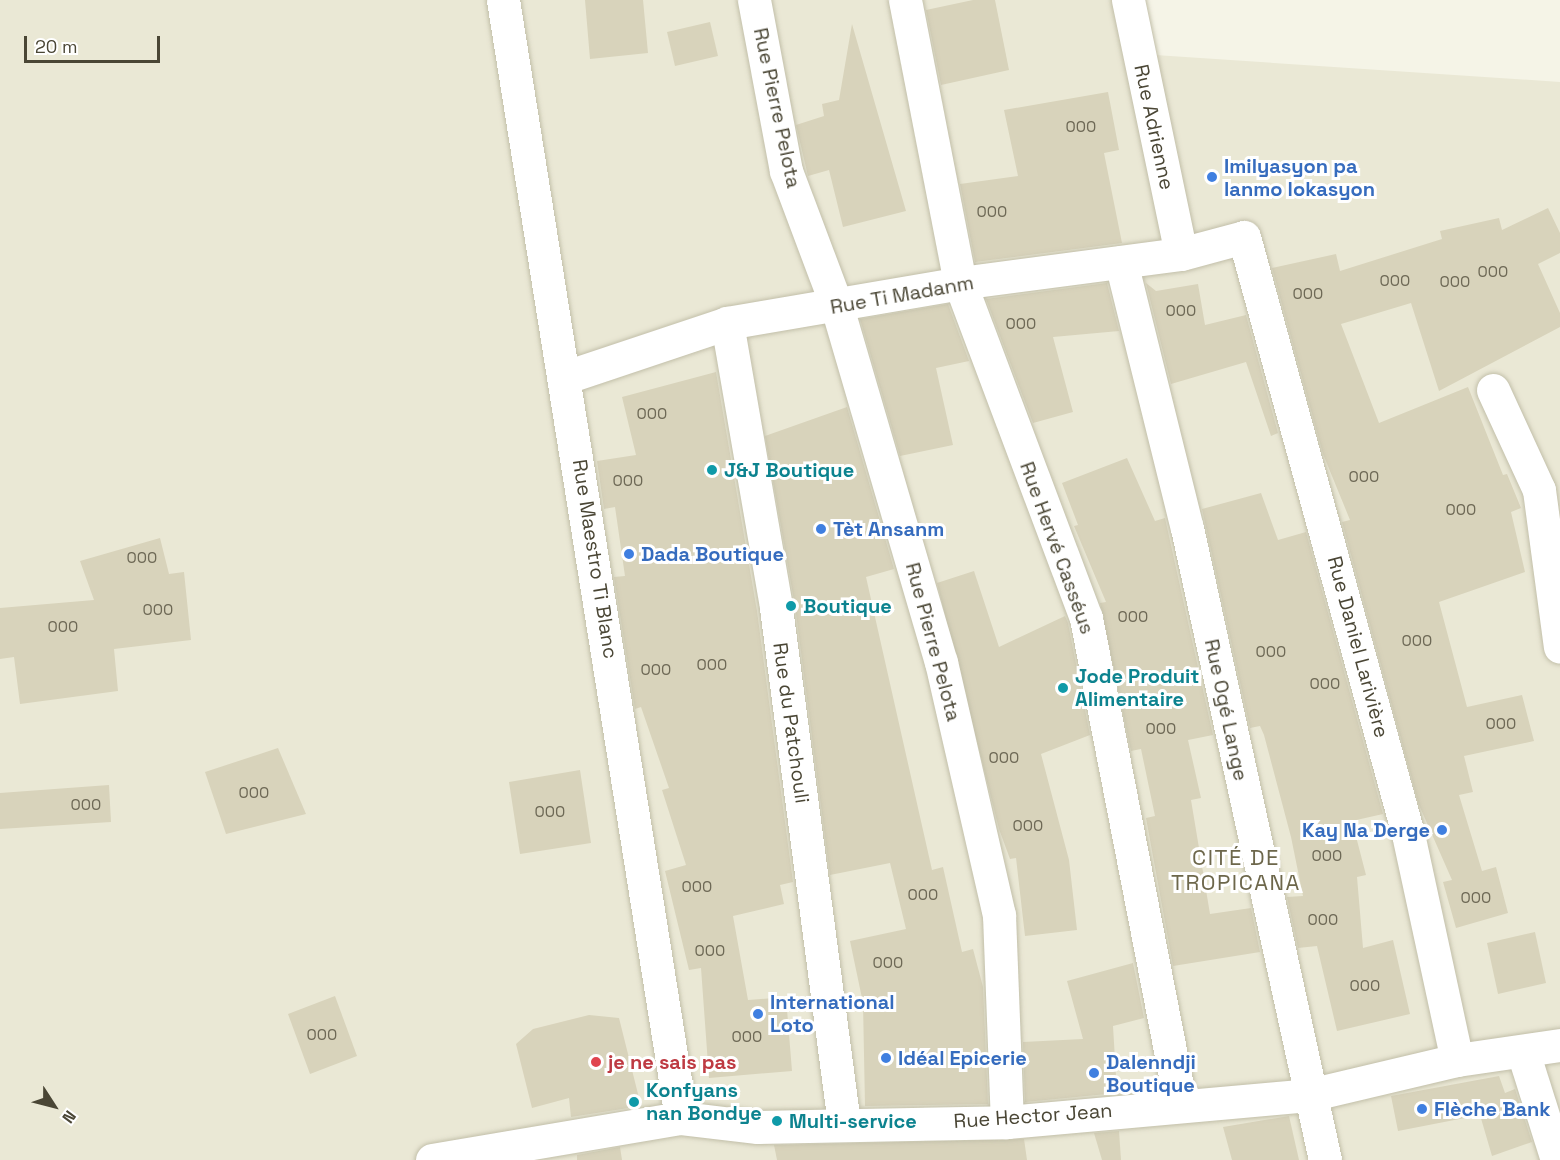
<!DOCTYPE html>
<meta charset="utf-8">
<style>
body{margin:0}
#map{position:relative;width:1560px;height:1160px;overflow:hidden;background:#f5f4e7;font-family:"Space Grotesk",sans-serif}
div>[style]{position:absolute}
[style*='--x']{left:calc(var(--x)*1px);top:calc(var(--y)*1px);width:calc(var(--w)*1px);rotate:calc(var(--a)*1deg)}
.residential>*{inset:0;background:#eae8d5}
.building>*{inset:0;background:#d8d3bb}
.roads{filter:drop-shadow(0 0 2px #c2bfa9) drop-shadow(0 0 2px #c2bfa9)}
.street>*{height:33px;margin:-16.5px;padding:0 16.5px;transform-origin:16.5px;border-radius:16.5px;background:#fff}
.dots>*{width:16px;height:16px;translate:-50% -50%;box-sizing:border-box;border:3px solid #fff;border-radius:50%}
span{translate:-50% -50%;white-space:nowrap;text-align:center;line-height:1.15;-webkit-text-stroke:6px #fff;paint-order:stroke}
.number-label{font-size:16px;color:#6e6956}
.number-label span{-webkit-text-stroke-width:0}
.street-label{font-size:20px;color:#4a4635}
.shop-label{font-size:20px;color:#366cbe;font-weight:700}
.left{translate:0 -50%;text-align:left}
.right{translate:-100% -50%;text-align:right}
.culture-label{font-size:20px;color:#0d838f;font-weight:700}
.health-label{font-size:20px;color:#be3a42;font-weight:700}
.quarter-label{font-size:22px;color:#6d674b;letter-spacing:1.5px}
.north{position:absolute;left:24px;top:1076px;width:60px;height:60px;-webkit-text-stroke:4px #fff;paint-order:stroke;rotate:126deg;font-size:16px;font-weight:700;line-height:24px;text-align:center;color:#4a4635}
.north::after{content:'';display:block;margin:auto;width:21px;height:27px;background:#4a4635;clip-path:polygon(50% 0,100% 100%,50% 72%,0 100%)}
.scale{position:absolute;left:24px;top:36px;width:136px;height:27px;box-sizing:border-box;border:3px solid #4a4635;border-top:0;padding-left:8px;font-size:18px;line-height:21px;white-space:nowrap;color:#4a4635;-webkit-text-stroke:4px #fff;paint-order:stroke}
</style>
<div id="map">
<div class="residential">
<i style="clip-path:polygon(0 0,1116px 0,1125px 53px,1560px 82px,1560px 1160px,0 1160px)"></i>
</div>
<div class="building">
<i style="clip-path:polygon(585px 0,643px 0,648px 53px,590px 59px)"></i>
<i style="clip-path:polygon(973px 0,995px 0,1009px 70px,941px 85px,926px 10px)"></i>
<i style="clip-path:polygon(710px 22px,718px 56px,675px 66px,667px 32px)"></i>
<i style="clip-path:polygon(852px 24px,906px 211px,843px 227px,829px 170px,808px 176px,796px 125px,824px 116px,822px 104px,839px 100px)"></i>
<i style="clip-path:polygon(1108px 92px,1119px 150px,1104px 153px,1122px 243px,975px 262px,960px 184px,1018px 176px,1004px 110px)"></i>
<i style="clip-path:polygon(1548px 208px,1560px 233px,1560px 253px,1538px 264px,1560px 313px,1560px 327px,1439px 391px,1411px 303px,1341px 324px,1379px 423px,1468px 387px,1503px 475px,1507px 474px,1521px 508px,1511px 512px,1525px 572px,1439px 602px,1467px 707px,1522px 695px,1534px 741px,1464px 756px,1473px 792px,1459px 795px,1482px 871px,1496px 867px,1508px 913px,1456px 928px,1443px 882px,1452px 880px,1419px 805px,1342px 522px,1350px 520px,1323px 454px,1272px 268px,1336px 254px,1340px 271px,1442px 239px,1440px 231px,1499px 218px,1502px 230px)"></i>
<i style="clip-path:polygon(1107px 283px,1119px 331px,1053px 337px,1073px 412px,1033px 423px,986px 299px)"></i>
<i style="clip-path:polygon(1146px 283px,1156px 291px,1198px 284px,1205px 325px,1246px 315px,1278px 433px,1271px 436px,1246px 362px,1171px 384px)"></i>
<i style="clip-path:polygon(948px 304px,969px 361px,936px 368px,953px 445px,900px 456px,860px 319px)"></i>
<i style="clip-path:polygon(716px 372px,757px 611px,793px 882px,780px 885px,784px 904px,733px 916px,748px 1000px,786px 997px,792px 1071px,709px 1078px,701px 968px,689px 970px,665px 871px,686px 865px,662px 790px,669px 788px,641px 707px,635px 709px,614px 577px,625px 576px,615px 507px,604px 509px,597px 461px,636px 455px,622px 397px)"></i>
<i style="clip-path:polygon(847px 407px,894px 569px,866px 577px,932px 870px,943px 867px,962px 952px,973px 949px,983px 987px,988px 1104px,865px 1106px,863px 1003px,850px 941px,906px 929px,890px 863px,830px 875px,795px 606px,765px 436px)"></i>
<i style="clip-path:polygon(1127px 458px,1155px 521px,1165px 518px,1213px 735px,1188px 740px,1201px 798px,1191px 800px,1210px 914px,1251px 908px,1260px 952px,1173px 966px,1146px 818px,1155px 816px,1141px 749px,1131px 751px,1100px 603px,1106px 602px,1074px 526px,1078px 525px,1062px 483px)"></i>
<i style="clip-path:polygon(1261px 493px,1278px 540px,1306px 532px,1383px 814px,1352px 821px,1366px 875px,1357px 877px,1363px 948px,1393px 940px,1410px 1014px,1337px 1031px,1317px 946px,1298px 948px,1287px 897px,1303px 896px,1291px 837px,1264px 735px,1260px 726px,1250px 728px,1202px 509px)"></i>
<i style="clip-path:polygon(160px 538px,169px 574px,184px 572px,191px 640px,114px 649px,118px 691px,20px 704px,14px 657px,0 659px,0 608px,94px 600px,80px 561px)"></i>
<i style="clip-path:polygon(974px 571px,999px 647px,1065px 616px,1068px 623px,1090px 735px,1041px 754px,1069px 860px,1077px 930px,1025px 936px,1016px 858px,1010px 859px,999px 829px,937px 583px)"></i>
<i style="clip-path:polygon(278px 748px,306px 814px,226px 834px,205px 772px)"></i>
<i style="clip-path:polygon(580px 770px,591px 843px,520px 854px,509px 782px)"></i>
<i style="clip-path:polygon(109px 785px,111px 822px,0 829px,0 793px)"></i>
<i style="clip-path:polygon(1535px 932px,1546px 983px,1498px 994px,1487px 943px)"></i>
<i style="clip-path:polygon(1133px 963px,1144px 1018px,1113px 1026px,1117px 1093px,1025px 1102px,1023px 1042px,1083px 1039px,1067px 981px)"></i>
<i style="clip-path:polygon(335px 996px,357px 1056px,310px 1074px,288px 1014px)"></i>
<i style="clip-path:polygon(589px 1015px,619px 1018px,641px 1106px,571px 1117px,569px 1098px,532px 1108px,516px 1044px,533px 1029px)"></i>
<i style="clip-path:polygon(1499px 1076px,1505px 1093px,1515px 1089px,1532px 1142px,1492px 1156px,1480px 1115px,1398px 1131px,1391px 1096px)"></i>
<i style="clip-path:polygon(1289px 1116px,1299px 1160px,1232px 1160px,1223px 1127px)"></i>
<i style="clip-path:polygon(1119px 1131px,1121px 1160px,1102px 1160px,1094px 1133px)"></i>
<i style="clip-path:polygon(1024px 1139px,1027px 1160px,777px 1160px,774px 1145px)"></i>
<i style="clip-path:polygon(620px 1147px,622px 1160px,577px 1160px,577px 1155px)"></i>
</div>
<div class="roads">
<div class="street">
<i style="--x:503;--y:0;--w:1132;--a:80.95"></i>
<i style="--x:754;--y:0;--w:174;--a:79.4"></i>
<i style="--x:786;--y:171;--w:145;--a:69.4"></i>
<i style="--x:837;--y:307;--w:370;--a:73.7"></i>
<i style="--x:941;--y:662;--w:260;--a:77.1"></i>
<i style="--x:999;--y:915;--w:207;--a:87.8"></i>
<i style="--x:905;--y:0;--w:288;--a:79"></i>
<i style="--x:960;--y:283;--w:358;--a:69.4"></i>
<i style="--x:1086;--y:618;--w:494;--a:79"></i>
<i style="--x:1128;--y:0;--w:259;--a:78.2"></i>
<i style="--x:1121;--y:262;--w:274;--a:76.1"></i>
<i style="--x:1187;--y:528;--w:647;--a:77.68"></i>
<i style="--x:727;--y:323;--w:289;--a:80.2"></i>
<i style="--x:776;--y:608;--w:520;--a:82.49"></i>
<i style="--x:566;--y:377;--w:170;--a:-18.5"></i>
<i style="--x:727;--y:323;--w:236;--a:-9.7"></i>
<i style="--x:960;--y:283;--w:223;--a:-7.5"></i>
<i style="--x:1181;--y:254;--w:65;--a:-15.1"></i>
<i style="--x:1244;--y:237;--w:619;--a:74.64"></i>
<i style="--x:1408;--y:834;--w:231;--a:77.8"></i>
<i style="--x:1493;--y:390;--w:110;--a:65.3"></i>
<i style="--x:1539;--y:490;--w:158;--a:82.4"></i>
<i style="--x:1523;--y:1052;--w:113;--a:72.5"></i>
<i style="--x:432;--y:1160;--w:253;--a:-9.6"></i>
<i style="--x:681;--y:1118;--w:77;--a:6.8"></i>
<i style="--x:757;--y:1127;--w:250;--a:-1.1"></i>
<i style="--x:1007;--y:1122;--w:303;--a:-5.1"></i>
<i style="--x:1309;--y:1095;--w:152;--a:-13.3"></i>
<i style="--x:1457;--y:1060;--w:104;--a:-8.3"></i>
</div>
</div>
<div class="dots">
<i style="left:1212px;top:177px;background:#3f7fe0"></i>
<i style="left:712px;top:470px;background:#0f9aa8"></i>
<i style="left:821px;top:529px;background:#3f7fe0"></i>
<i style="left:629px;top:554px;background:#3f7fe0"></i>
<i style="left:791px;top:606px;background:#0f9aa8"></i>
<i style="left:1063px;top:688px;background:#0f9aa8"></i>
<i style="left:1442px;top:830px;background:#3f7fe0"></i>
<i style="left:758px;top:1014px;background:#3f7fe0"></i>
<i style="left:886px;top:1058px;background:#3f7fe0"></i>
<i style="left:596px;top:1062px;background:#e0444e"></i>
<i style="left:1094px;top:1073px;background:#3f7fe0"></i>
<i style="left:634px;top:1102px;background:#0f9aa8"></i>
<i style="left:1422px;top:1109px;background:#3f7fe0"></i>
<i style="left:777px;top:1121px;background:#0f9aa8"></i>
</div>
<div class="number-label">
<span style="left:1081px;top:127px">000</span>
<span style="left:992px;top:212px">000</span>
<span style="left:1493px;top:272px">000</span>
<span style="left:1395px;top:281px">000</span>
<span style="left:1455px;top:282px">000</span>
<span style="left:1308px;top:294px">000</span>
<span style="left:1181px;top:311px">000</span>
<span style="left:1021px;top:324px">000</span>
<span style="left:652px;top:414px">000</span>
<span style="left:1364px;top:477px">000</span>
<span style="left:628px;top:481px">000</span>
<span style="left:1461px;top:510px">000</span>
<span style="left:142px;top:558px">000</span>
<span style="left:158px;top:610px">000</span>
<span style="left:1133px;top:617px">000</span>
<span style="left:63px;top:627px">000</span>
<span style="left:1417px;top:641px">000</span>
<span style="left:1271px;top:652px">000</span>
<span style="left:712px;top:665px">000</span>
<span style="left:656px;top:670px">000</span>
<span style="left:1325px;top:684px">000</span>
<span style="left:1501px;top:724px">000</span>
<span style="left:1161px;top:729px">000</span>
<span style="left:1004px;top:758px">000</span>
<span style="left:254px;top:793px">000</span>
<span style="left:86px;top:805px">000</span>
<span style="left:550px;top:812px">000</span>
<span style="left:1028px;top:826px">000</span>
<span style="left:1327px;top:856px">000</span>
<span style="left:697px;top:887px">000</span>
<span style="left:923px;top:895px">000</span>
<span style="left:1476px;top:898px">000</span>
<span style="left:1323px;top:920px">000</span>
<span style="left:710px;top:951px">000</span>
<span style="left:888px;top:963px">000</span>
<span style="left:1365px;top:986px">000</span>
<span style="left:322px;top:1035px">000</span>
<span style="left:747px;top:1037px">000</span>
</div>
<div class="street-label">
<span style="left:777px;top:108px;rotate:78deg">Rue Pierre Pelota</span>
<span style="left:1154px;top:127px;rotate:78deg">Rue Adrienne</span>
<span style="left:902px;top:295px;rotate:-10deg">Rue Ti Madanm</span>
<span style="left:1057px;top:548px;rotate:70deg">Rue Hervé Casséus</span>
<span style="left:595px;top:559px;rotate:81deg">Rue Maestro Ti Blanc</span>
<span style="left:933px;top:642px;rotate:75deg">Rue Pierre Pelota</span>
<span style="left:1358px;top:647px;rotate:75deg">Rue Daniel Larivière</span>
<span style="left:1226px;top:710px;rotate:78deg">Rue Ogé Lange</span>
<span style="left:791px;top:723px;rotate:82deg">Rue du Patchouli</span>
<span style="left:1033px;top:1116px;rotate:-4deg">Rue Hector Jean</span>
</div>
<div class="shop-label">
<span class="left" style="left:1224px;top:178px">Imilyasyon pa<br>lanmo lokasyon</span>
<span class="left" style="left:833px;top:529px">Tèt Ansanm</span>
<span class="left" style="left:641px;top:554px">Dada Boutique</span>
<span class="right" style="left:1430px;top:830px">Kay Na Derge</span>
<span class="left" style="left:770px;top:1014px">International<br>Loto</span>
<span class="left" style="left:898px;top:1058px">Idéal Epicerie</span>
<span class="left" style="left:1106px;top:1074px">Dalenndji<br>Boutique</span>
<span class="left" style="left:1434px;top:1109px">Flèche Bank</span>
</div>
<div class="culture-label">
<span class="left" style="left:724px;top:470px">J&amp;J Boutique</span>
<span class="left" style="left:803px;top:606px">Boutique</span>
<span class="left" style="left:1075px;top:688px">Jode Produit<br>Alimentaire</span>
<span class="left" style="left:646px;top:1102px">Konfyans<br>nan Bondye</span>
<span class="left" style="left:789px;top:1121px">Multi-service</span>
</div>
<div class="health-label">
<span class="left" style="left:608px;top:1062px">je ne sais pas</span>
</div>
<div class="quarter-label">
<span style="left:1236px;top:870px">CITÉ DE<br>TROPICANA</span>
</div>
<div class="north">N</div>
<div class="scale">20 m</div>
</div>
